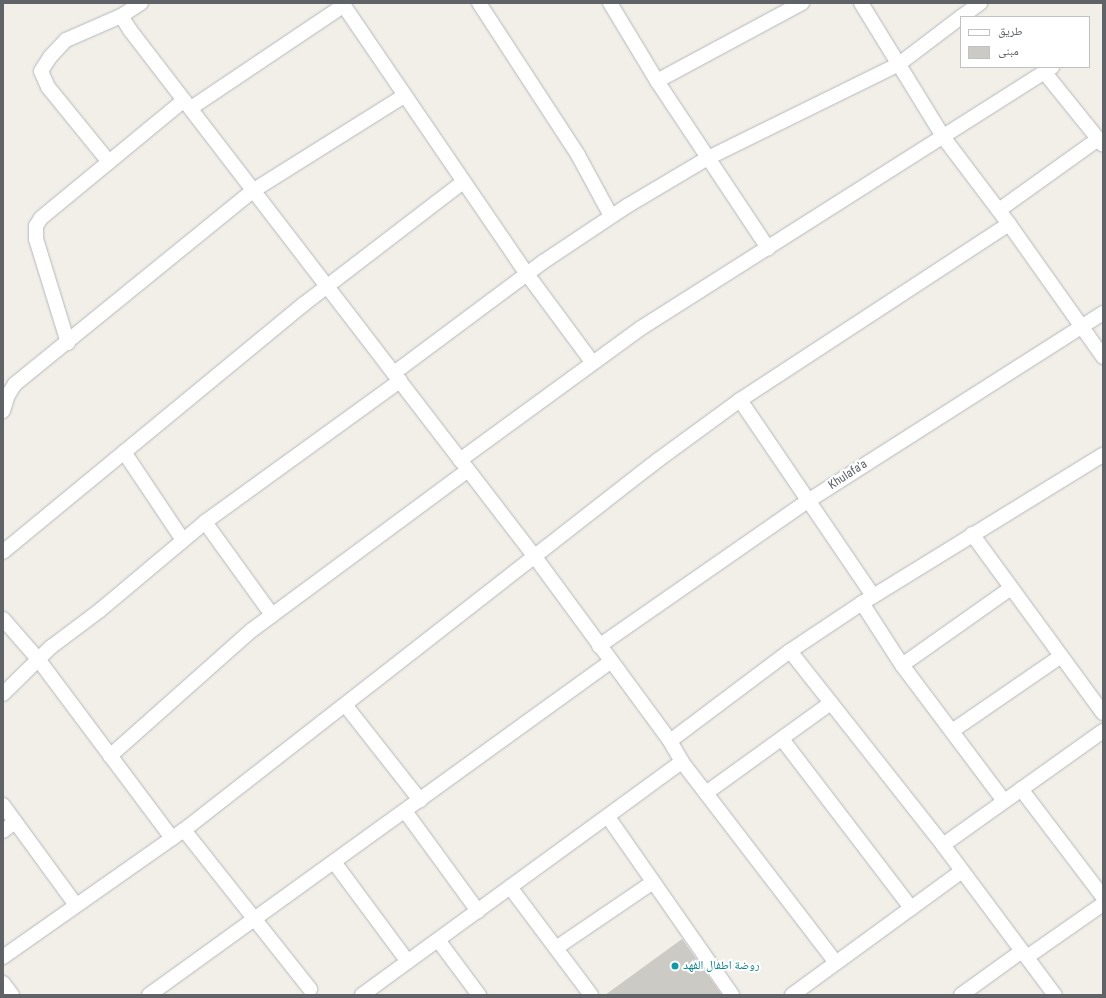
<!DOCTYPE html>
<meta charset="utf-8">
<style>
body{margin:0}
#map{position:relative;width:1106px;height:998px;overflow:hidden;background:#f1efe8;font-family:"Roboto Condensed","Noto Naskh Arabic",sans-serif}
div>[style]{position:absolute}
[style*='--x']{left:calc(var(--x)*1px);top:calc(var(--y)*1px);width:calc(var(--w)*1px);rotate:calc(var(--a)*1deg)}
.building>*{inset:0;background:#cccac5}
.roads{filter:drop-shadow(0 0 1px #b5b8bc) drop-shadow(0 0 1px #b5b8bc)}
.street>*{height:14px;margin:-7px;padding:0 7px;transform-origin:7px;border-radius:7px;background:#fff}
.dots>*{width:11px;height:11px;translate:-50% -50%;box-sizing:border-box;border:2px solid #fff;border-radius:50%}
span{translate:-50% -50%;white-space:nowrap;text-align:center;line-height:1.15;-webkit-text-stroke:4px #fff;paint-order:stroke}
.street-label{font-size:12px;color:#5f6368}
.culture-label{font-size:12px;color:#0d838f}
.left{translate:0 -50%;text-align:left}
.frame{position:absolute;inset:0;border:4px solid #5f6368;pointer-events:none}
.legend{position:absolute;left:960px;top:16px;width:130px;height:52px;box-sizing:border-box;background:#fff;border:1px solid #bfc1c3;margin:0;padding:5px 7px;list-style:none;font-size:12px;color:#5f6368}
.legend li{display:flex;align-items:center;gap:8px;height:20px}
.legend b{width:20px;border:1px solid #bfc1c3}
</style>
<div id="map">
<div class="building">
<i style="clip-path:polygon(682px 939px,722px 995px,605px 995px)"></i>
</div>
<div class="roads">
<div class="street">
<i style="--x:141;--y:3;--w:24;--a:147"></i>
<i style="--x:121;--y:16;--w:17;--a:57"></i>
<i style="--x:130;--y:30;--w:665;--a:52.46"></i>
<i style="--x:535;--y:557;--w:228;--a:53.7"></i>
<i style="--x:670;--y:741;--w:24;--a:60"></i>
<i style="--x:682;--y:762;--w:253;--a:52.5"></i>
<i style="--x:342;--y:3;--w:328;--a:55.7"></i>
<i style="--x:527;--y:274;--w:109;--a:53.5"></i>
<i style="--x:479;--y:3;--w:181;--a:56.9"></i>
<i style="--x:578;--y:155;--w:69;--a:61.6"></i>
<i style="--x:610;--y:3;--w:91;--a:58.9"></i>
<i style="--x:657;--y:81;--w:201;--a:56.4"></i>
<i style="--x:861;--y:3;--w:158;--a:58.4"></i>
<i style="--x:944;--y:138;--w:108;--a:52.9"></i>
<i style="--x:1009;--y:224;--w:163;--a:54.7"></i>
<i style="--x:961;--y:17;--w:24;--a:-36"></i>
<i style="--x:1045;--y:73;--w:92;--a:51.1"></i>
<i style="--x:657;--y:81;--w:165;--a:-28.3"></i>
<i style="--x:191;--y:108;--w:184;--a:-33.9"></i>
<i style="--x:109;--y:162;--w:97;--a:-129.1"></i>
<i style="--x:48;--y:87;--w:17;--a:-114"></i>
<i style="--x:41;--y:71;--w:17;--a:-57"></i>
<i style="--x:50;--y:57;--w:23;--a:-47"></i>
<i style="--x:66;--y:40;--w:60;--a:-23.6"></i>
<i style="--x:999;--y:210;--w:122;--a:-35.6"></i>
<i style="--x:68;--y:343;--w:109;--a:-107.1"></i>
<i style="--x:36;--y:239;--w:13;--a:-90"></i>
<i style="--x:36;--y:226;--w:9;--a:-58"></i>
<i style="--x:41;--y:218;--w:185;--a:-39.5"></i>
<i style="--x:394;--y:373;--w:186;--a:-36.7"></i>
<i style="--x:543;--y:262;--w:101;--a:-33.7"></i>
<i style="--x:627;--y:206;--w:94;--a:-30.7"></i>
<i style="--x:708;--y:158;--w:213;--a:-26.2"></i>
<i style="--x:899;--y:64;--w:78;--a:-37.2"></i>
<i style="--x:740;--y:400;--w:237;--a:55.8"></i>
<i style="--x:3;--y:411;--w:17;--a:-73"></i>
<i style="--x:8;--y:395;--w:13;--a:-58"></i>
<i style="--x:15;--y:384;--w:308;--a:-39.1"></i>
<i style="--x:254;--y:190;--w:177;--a:-32.1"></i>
<i style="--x:124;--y:452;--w:106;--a:56.2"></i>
<i style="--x:460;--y:460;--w:224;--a:-36.1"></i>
<i style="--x:641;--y:328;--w:487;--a:-32.4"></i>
<i style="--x:205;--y:522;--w:115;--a:54.2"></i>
<i style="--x:972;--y:534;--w:222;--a:53.8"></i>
<i style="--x:3;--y:552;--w:390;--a:-39.5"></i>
<i style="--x:304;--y:304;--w:200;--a:-37.5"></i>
<i style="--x:862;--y:603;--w:74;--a:57.2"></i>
<i style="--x:902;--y:665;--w:170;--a:53.1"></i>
<i style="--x:3;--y:619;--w:53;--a:48.8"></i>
<i style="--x:38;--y:659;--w:224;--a:53.2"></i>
<i style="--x:599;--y:646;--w:254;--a:-34.8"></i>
<i style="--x:808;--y:501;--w:350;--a:-32.5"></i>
<i style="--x:790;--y:651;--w:247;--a:51.7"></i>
<i style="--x:943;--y:845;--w:187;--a:53.3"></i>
<i style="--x:902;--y:665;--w:133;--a:-35.2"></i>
<i style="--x:3;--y:694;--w:67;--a:-44.4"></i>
<i style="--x:51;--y:647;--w:60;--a:-36.9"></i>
<i style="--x:99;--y:611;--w:138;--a:-40"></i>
<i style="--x:205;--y:522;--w:241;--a:-35.9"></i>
<i style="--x:346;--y:706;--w:120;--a:51.8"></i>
<i style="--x:952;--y:731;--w:132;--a:-34.5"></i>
<i style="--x:782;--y:739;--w:213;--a:52.6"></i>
<i style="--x:670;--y:741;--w:150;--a:-36.9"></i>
<i style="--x:790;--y:651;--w:87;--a:-33.7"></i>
<i style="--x:862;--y:603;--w:283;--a:-31.6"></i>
<i style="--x:110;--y:756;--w:190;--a:-41.6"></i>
<i style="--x:252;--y:630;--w:267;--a:-36.5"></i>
<i style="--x:1021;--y:789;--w:136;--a:52.8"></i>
<i style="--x:706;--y:793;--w:154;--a:-35.8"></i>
<i style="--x:3;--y:805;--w:124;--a:53.9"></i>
<i style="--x:405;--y:811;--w:124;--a:53.9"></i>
<i style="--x:608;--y:817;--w:217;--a:55.1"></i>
<i style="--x:184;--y:830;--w:203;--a:51.6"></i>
<i style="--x:3;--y:831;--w:15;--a:-37"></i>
<i style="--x:943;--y:845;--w:196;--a:-35.5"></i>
<i style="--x:334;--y:862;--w:124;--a:53.5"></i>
<i style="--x:510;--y:887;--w:135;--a:53.1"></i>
<i style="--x:438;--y:940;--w:69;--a:53.3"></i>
<i style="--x:556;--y:948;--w:117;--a:-34.2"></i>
<i style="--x:3;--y:957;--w:221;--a:-35.1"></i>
<i style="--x:184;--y:830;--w:601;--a:-37.98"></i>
<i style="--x:658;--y:460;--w:102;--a:-36.2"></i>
<i style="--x:740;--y:400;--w:321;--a:-33.2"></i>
<i style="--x:1027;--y:957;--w:93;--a:-34.9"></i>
<i style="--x:3;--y:983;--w:15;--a:53"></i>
<i style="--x:149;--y:995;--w:569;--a:-35.84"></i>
<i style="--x:362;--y:995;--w:396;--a:-36.1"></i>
<i style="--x:792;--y:995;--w:210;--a:-36.1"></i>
<i style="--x:961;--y:995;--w:75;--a:-35.8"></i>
</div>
</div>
<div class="dots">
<i style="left:675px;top:966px;background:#0f9aa8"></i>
</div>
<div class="street-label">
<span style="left:848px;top:475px;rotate:-33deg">Khulafa'a</span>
</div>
<div class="culture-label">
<span class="left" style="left:683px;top:966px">روضة اطفال الفهد</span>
</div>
<div class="frame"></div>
<ul class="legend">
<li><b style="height:5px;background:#fff"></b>طريق</li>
<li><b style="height:11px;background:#cccac5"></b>مبنى</li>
</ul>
</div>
